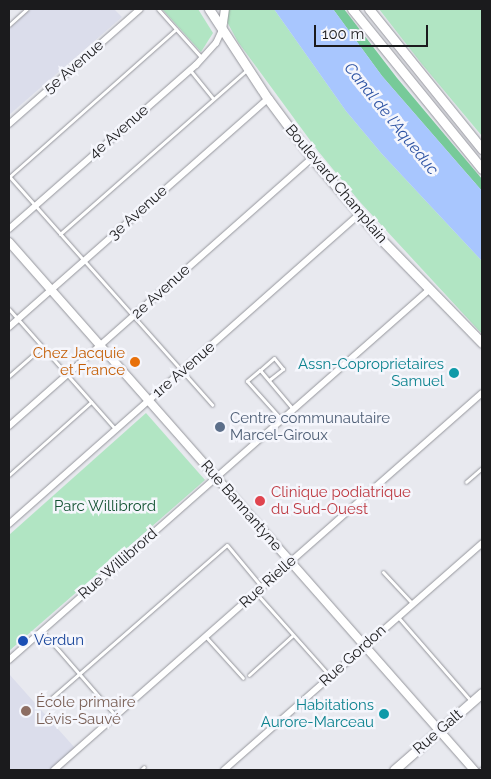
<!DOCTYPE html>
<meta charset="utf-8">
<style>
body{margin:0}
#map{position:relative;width:491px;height:779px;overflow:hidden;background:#e8e9ef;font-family:Raleway,sans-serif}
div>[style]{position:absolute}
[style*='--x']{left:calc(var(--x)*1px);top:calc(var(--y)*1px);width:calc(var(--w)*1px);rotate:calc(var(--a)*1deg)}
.built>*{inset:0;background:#dbddeb}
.green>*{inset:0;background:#b1e5c3}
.forest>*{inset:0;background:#77ca99}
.water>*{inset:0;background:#a8c6fe}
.roads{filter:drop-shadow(0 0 1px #95969c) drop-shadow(0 0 1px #95969c)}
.service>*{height:3px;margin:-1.5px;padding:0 1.5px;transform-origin:1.5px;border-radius:1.5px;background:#fff}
.minor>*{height:6px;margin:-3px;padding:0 3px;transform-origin:3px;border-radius:3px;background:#fff}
.tertiary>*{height:8px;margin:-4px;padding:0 4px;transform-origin:4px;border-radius:4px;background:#fff}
.secondary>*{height:9px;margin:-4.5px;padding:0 4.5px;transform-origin:4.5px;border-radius:4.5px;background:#fff}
.dots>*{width:14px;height:14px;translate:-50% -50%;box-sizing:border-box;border:2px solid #f5f6fc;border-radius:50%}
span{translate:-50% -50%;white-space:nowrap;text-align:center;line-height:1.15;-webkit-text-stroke:5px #f5f6fc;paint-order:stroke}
.street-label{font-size:15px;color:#1b1b1d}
.food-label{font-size:15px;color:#c56008}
.right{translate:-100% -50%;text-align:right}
.culture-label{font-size:15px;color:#0d838f}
.service-label{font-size:15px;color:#4e5e75}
.left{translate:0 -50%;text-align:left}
.health-label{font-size:15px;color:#be3a42}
.park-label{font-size:15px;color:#145333}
.transit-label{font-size:15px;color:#164399}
.education-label{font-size:15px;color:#785e54}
.water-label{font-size:16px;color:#2c52a3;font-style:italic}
.frame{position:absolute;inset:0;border:10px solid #1b1b1d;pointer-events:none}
.scale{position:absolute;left:314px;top:25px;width:114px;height:22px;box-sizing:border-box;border:2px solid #1b1b1d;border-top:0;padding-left:6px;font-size:15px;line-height:18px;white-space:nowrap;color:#1b1b1d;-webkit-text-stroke:4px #f5f6fc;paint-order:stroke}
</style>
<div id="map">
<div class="built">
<i style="clip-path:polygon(31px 9px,114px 9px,122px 17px,9px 115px,9px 29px)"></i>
<i style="clip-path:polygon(9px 674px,75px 748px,50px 770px,9px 770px)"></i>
</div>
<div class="green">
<i style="clip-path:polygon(162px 9px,198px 9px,213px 33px,201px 52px)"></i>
<i style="clip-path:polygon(220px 9px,274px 9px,346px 111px,382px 154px,482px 261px,482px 334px,360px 202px,318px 151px,238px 42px)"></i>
<i style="clip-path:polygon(379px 9px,482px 9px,482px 136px,421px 63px)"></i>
<i style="clip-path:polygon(146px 413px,205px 480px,9px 651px,9px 535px)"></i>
</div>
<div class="forest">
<i style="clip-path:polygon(333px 9px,344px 9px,397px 78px,482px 179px,482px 191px,382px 76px)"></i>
</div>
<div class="water">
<i style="clip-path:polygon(274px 9px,333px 9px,382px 76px,482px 191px,482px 261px,382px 154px,346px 111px)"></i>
</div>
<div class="roads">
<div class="service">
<i style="--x:158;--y:9;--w:66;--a:48.1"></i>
<i style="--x:9;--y:25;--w:24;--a:-42"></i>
<i style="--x:190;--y:70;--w:36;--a:51"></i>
<i style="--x:9;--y:176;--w:306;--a:48.4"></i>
<i style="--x:9;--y:177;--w:223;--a:-41.5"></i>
<i style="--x:60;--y:234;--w:249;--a:-41.3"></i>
<i style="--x:9;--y:309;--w:160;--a:48.5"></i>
<i style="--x:260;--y:370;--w:17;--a:140"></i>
<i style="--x:247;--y:381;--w:52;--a:48.1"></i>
<i style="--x:9;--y:376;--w:44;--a:-41.3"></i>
<i style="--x:269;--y:380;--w:18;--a:-38"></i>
<i style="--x:283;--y:369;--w:14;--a:-129"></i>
<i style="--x:274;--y:358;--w:18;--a:139"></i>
<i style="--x:260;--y:370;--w:51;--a:49.8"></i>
<i style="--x:9;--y:475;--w:110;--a:-41.7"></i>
<i style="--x:466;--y:482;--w:21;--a:-41"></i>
<i style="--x:383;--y:572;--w:42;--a:46.9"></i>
<i style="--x:256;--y:593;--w:111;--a:48.3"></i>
<i style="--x:398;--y:617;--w:111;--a:49"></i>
<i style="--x:42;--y:631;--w:111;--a:49"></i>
<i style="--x:206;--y:637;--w:55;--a:47.9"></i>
<i style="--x:249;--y:675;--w:59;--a:-42.3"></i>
<i style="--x:48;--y:701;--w:237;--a:-41.1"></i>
<i style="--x:227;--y:545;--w:53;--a:50.3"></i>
<i style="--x:141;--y:770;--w:4;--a:-45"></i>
<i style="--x:480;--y:770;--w:3;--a:-45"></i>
</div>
<div class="minor">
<i style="--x:9;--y:124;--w:174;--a:-41.3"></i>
<i style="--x:9;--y:229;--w:249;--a:-41.3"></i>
<i style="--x:196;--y:65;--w:30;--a:-48"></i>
<i style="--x:216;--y:43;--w:14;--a:-65"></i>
<i style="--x:9;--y:327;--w:345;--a:-41.4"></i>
<i style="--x:9;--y:426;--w:405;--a:-41.5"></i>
<i style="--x:9;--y:524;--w:468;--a:-41.5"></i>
<i style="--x:9;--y:660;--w:560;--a:-41.38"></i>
<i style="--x:54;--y:770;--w:570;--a:-41.37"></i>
<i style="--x:224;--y:770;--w:344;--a:-41.3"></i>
</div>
<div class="tertiary">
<i style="--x:222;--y:30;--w:21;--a:-82"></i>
<i style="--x:9;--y:242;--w:704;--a:48.63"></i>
</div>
<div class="secondary">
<i style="--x:209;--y:9;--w:108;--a:56.8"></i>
<i style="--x:268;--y:99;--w:74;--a:53.3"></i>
<i style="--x:312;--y:158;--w:105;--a:49.6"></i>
<i style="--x:380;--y:238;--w:146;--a:45.8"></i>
<i style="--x:352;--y:9;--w:206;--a:50.9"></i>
<i style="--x:369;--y:9;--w:180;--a:51.1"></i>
<i style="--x:394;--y:770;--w:117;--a:-41.2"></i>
</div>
</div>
<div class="dots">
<i style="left:135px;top:362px;background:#e8710a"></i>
<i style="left:454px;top:373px;background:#0f9aa8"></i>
<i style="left:220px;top:427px;background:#5c6f8a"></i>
<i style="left:260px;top:501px;background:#e0444e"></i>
<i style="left:23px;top:641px;background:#1a4fb4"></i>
<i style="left:26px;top:711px;background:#8d6e63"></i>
<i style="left:384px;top:714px;background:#0f9aa8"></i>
</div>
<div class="street-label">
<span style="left:74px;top:67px;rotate:-41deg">5e Avenue</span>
<span style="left:119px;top:132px;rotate:-41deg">4e Avenue</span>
<span style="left:336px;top:184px;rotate:50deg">Boulevard Champlain</span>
<span style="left:138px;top:213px;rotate:-42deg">3e Avenue</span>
<span style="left:161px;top:292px;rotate:-42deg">2e Avenue</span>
<span style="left:184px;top:370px;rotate:-41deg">1re Avenue</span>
<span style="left:241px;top:506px;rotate:49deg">Rue Bannantyne</span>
<span style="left:118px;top:564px;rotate:-41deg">Rue Willibrord</span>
<span style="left:268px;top:582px;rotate:-42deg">Rue Rielle</span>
<span style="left:353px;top:656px;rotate:-42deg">Rue Gordon</span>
<span style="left:438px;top:732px;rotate:-41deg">Rue Galt</span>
</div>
<div class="food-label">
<span class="right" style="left:125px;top:362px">Chez Jacquie<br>et France</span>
</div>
<div class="culture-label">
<span class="right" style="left:444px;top:373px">Assn-Coproprietaires<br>Samuel</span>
<span class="right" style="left:374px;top:714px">Habitations<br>Aurore-Marceau</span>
</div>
<div class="service-label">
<span class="left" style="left:230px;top:427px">Centre communautaire<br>Marcel-Giroux</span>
</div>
<div class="health-label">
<span class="left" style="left:271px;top:501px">Clinique podiatrique<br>du Sud-Ouest</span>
</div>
<div class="park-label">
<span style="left:105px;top:507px">Parc Willibrord</span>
</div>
<div class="transit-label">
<span class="left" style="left:34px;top:641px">Verdun</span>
</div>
<div class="education-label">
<span class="left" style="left:36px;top:711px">École primaire<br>Lévis-Sauvé</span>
</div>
<div class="water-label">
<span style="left:391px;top:119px;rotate:51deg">Canal de l'Aqueduc</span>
</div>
<div class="frame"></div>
<div class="scale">100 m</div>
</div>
